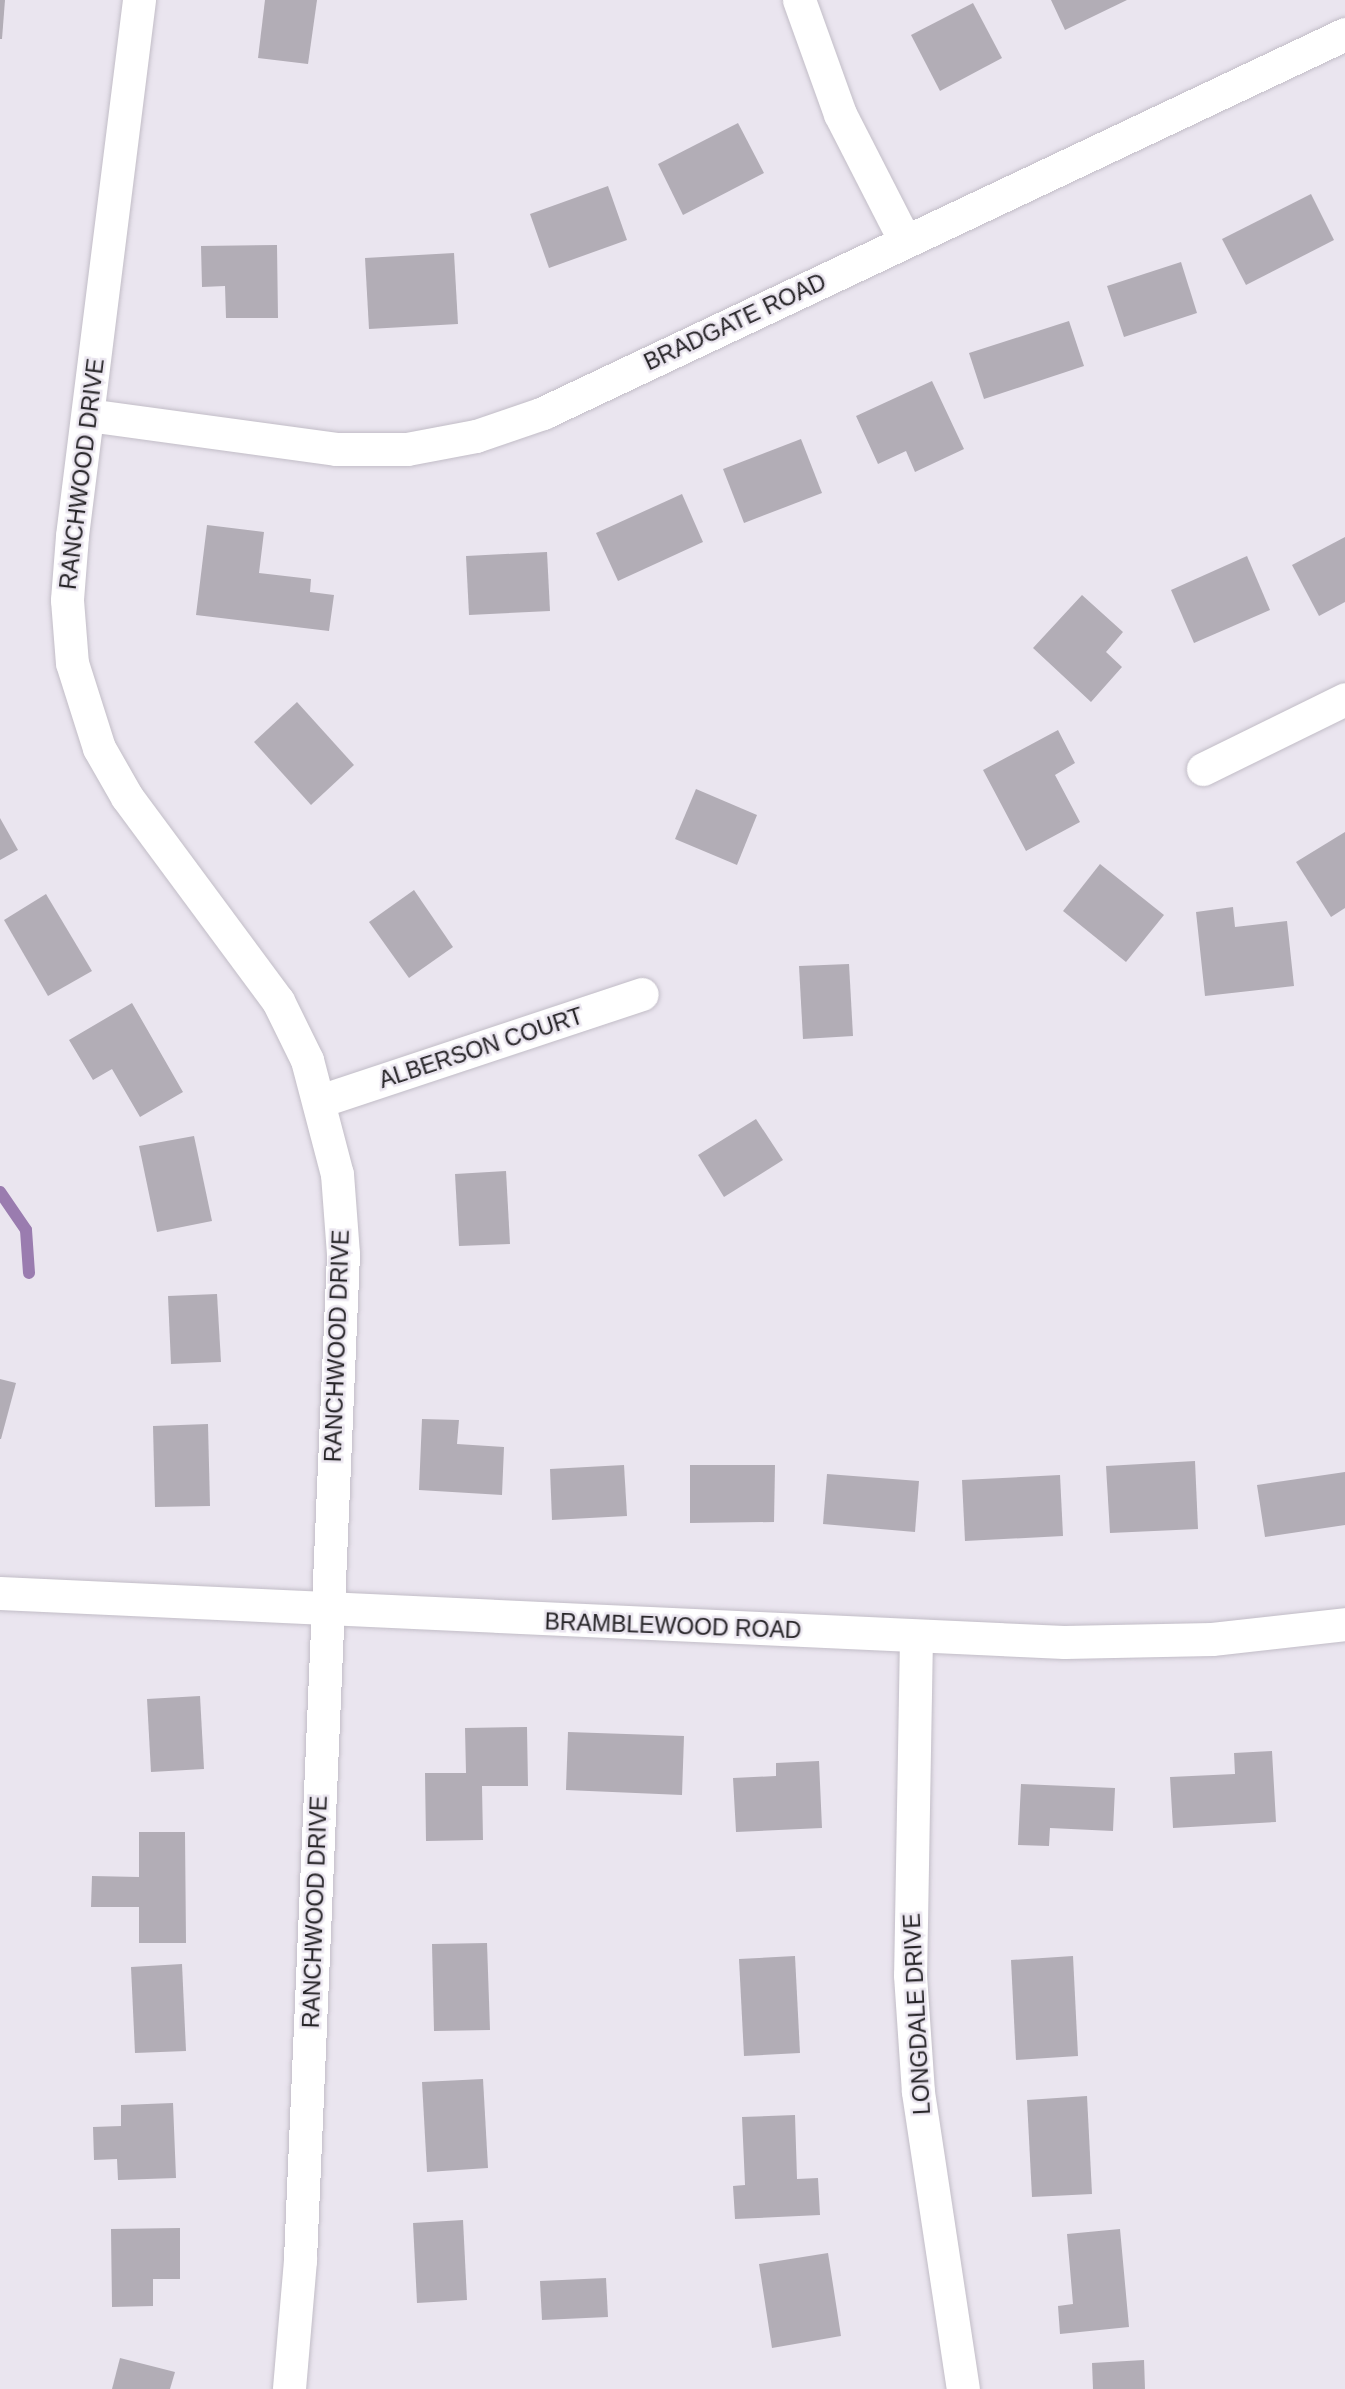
<!DOCTYPE html>
<style>
body{margin:0}
#map{position:relative;width:1345px;height:2389px;overflow:hidden;background:#eae5ef;font-family:Arial,sans-serif}
div>[style]{position:absolute}
[style*='--x']{left:calc(var(--x)*1px);top:calc(var(--y)*1px);width:calc(var(--w)*1px);rotate:calc(var(--a)*1deg)}
.stream>*{height:12px;margin:-6px;padding:0 6px;transform-origin:6px;border-radius:6px;background:#9a7caf}
.building>*{inset:0;background:#b2adb6}
.roads{filter:drop-shadow(0 0 2px #c2bdc7) drop-shadow(0 0 2px #c2bdc7)}
.street>*{height:33px;margin:-16.5px;padding:0 16.5px;transform-origin:16.5px;border-radius:16.5px;background:#fff}
span{translate:-50% -50%;white-space:nowrap;text-align:center;line-height:1.15;-webkit-text-stroke:5px #eae5ef;paint-order:stroke}
.street-label{font-size:23px;color:#262427}
</style>
<div id="map">
<div class="stream">
<i style="--x:0;--y:1192;--w:46;--a:55.6"></i>
<i style="--x:26;--y:1230;--w:43;--a:86"></i>
</div>
<div class="building">
<i style="clip-path:polygon(0 0,5px 0,2px 39px,0 39px)"></i>
<i style="clip-path:polygon(265px 0,317px 0,308px 64px,258px 58px)"></i>
<i style="clip-path:polygon(1051px 0,1127px 0,1065px 30px)"></i>
<i style="clip-path:polygon(973px 3px,1002px 58px,940px 91px,911px 35px)"></i>
<i style="clip-path:polygon(738px 123px,764px 173px,683px 215px,658px 164px)"></i>
<i style="clip-path:polygon(608px 186px,627px 240px,549px 268px,530px 214px)"></i>
<i style="clip-path:polygon(1311px 194px,1334px 240px,1246px 285px,1222px 239px)"></i>
<i style="clip-path:polygon(277px 245px,278px 318px,226px 318px,225px 286px,202px 287px,201px 246px)"></i>
<i style="clip-path:polygon(454px 253px,458px 324px,369px 329px,365px 258px)"></i>
<i style="clip-path:polygon(1181px 262px,1197px 313px,1124px 337px,1107px 286px)"></i>
<i style="clip-path:polygon(1069px 321px,1084px 366px,984px 399px,969px 353px)"></i>
<i style="clip-path:polygon(932px 381px,964px 449px,915px 472px,906px 451px,878px 464px,856px 416px)"></i>
<i style="clip-path:polygon(801px 439px,822px 493px,744px 523px,723px 469px)"></i>
<i style="clip-path:polygon(682px 494px,703px 542px,618px 581px,596px 533px)"></i>
<i style="clip-path:polygon(207px 525px,264px 532px,259px 573px,311px 579px,310px 592px,334px 595px,329px 631px,196px 615px)"></i>
<i style="clip-path:polygon(1345px 537px,1345px 602px,1319px 616px,1292px 565px)"></i>
<i style="clip-path:polygon(547px 552px,550px 611px,469px 615px,466px 556px)"></i>
<i style="clip-path:polygon(1247px 556px,1270px 610px,1194px 643px,1171px 590px)"></i>
<i style="clip-path:polygon(1082px 595px,1123px 632px,1106px 652px,1122px 667px,1091px 702px,1033px 648px)"></i>
<i style="clip-path:polygon(297px 702px,354px 765px,311px 805px,254px 742px)"></i>
<i style="clip-path:polygon(1058px 730px,1075px 763px,1055px 775px,1080px 822px,1026px 851px,983px 770px)"></i>
<i style="clip-path:polygon(696px 789px,757px 815px,737px 865px,675px 839px)"></i>
<i style="clip-path:polygon(0 818px,18px 850px,0 860px)"></i>
<i style="clip-path:polygon(1345px 832px,1345px 908px,1331px 917px,1296px 862px)"></i>
<i style="clip-path:polygon(1100px 864px,1164px 915px,1126px 962px,1063px 911px)"></i>
<i style="clip-path:polygon(414px 890px,453px 947px,409px 978px,369px 922px)"></i>
<i style="clip-path:polygon(46px 894px,92px 971px,48px 996px,4px 920px)"></i>
<i style="clip-path:polygon(1233px 907px,1235px 927px,1287px 921px,1294px 986px,1205px 996px,1196px 912px)"></i>
<i style="clip-path:polygon(849px 964px,853px 1036px,803px 1039px,799px 966px)"></i>
<i style="clip-path:polygon(132px 1003px,183px 1092px,140px 1117px,112px 1069px,93px 1080px,69px 1040px)"></i>
<i style="clip-path:polygon(756px 1119px,783px 1160px,724px 1197px,698px 1155px)"></i>
<i style="clip-path:polygon(194px 1136px,212px 1221px,157px 1232px,139px 1146px)"></i>
<i style="clip-path:polygon(506px 1171px,510px 1244px,459px 1246px,455px 1174px)"></i>
<i style="clip-path:polygon(217px 1294px,221px 1362px,171px 1364px,168px 1296px)"></i>
<i style="clip-path:polygon(0 1379px,16px 1383px,1px 1439px,0 1439px)"></i>
<i style="clip-path:polygon(422px 1419px,459px 1420px,457px 1444px,504px 1447px,502px 1495px,419px 1490px)"></i>
<i style="clip-path:polygon(208px 1424px,210px 1506px,155px 1507px,153px 1426px)"></i>
<i style="clip-path:polygon(1195px 1461px,1198px 1529px,1110px 1533px,1106px 1466px)"></i>
<i style="clip-path:polygon(624px 1465px,627px 1516px,552px 1520px,550px 1469px)"></i>
<i style="clip-path:polygon(690px 1465px,775px 1465px,774px 1522px,690px 1523px)"></i>
<i style="clip-path:polygon(1345px 1472px,1345px 1525px,1265px 1537px,1257px 1485px)"></i>
<i style="clip-path:polygon(827px 1474px,919px 1481px,915px 1532px,823px 1524px)"></i>
<i style="clip-path:polygon(1060px 1475px,1063px 1536px,965px 1541px,962px 1480px)"></i>
<i style="clip-path:polygon(200px 1696px,204px 1769px,151px 1772px,147px 1699px)"></i>
<i style="clip-path:polygon(527px 1727px,528px 1786px,482px 1786px,483px 1840px,426px 1841px,425px 1773px,466px 1773px,465px 1728px)"></i>
<i style="clip-path:polygon(568px 1732px,684px 1736px,682px 1795px,566px 1790px)"></i>
<i style="clip-path:polygon(1272px 1751px,1276px 1822px,1173px 1828px,1170px 1777px,1235px 1774px,1234px 1753px)"></i>
<i style="clip-path:polygon(819px 1761px,822px 1828px,736px 1832px,733px 1778px,776px 1776px,776px 1763px)"></i>
<i style="clip-path:polygon(1021px 1784px,1115px 1788px,1113px 1831px,1050px 1828px,1049px 1846px,1018px 1845px)"></i>
<i style="clip-path:polygon(139px 1832px,185px 1832px,186px 1943px,139px 1943px,139px 1907px,91px 1907px,92px 1876px,139px 1877px)"></i>
<i style="clip-path:polygon(487px 1943px,490px 2030px,434px 2031px,432px 1944px)"></i>
<i style="clip-path:polygon(795px 1956px,800px 2053px,744px 2056px,739px 1959px)"></i>
<i style="clip-path:polygon(1073px 1956px,1078px 2056px,1016px 2060px,1011px 1960px)"></i>
<i style="clip-path:polygon(182px 1964px,186px 2051px,135px 2053px,131px 1967px)"></i>
<i style="clip-path:polygon(483px 2079px,488px 2168px,427px 2172px,422px 2082px)"></i>
<i style="clip-path:polygon(1087px 2096px,1092px 2194px,1032px 2197px,1027px 2100px)"></i>
<i style="clip-path:polygon(173px 2103px,176px 2178px,118px 2180px,117px 2159px,94px 2160px,93px 2127px,121px 2126px,121px 2105px)"></i>
<i style="clip-path:polygon(795px 2115px,797px 2179px,818px 2178px,820px 2215px,735px 2219px,733px 2186px,745px 2185px,742px 2117px)"></i>
<i style="clip-path:polygon(463px 2220px,467px 2300px,417px 2303px,413px 2223px)"></i>
<i style="clip-path:polygon(180px 2228px,180px 2279px,153px 2279px,153px 2306px,112px 2307px,111px 2229px)"></i>
<i style="clip-path:polygon(1120px 2229px,1129px 2327px,1060px 2334px,1058px 2306px,1073px 2304px,1067px 2234px)"></i>
<i style="clip-path:polygon(828px 2253px,841px 2336px,772px 2348px,759px 2264px)"></i>
<i style="clip-path:polygon(606px 2278px,608px 2317px,542px 2320px,540px 2281px)"></i>
<i style="clip-path:polygon(120px 2358px,175px 2372px,170px 2389px,112px 2389px)"></i>
<i style="clip-path:polygon(1144px 2360px,1145px 2389px,1093px 2389px,1092px 2363px)"></i>
</div>
<div class="roads">
<div class="street">
<i style="--x:139;--y:0;--w:540;--a:97.13"></i>
<i style="--x:72;--y:536;--w:64;--a:94.5"></i>
<i style="--x:67;--y:600;--w:63;--a:85.5"></i>
<i style="--x:72;--y:663;--w:89;--a:72.4"></i>
<i style="--x:99;--y:748;--w:56;--a:60.3"></i>
<i style="--x:127;--y:797;--w:254;--a:53.5"></i>
<i style="--x:278;--y:1001;--w:66;--a:63.8"></i>
<i style="--x:307;--y:1060;--w:118;--a:75.3"></i>
<i style="--x:337;--y:1174;--w:80;--a:85.7"></i>
<i style="--x:343;--y:1254;--w:1007;--a:92.45"></i>
<i style="--x:300;--y:2260;--w:129;--a:94.9"></i>
<i style="--x:799;--y:0;--w:121;--a:70.2"></i>
<i style="--x:840;--y:114;--w:143;--a:62.9"></i>
<i style="--x:88;--y:415;--w:250;--a:7.8"></i>
<i style="--x:336;--y:449;--w:71;--a:0"></i>
<i style="--x:407;--y:449;--w:70;--a:-10.7"></i>
<i style="--x:476;--y:436;--w:71;--a:-18.9"></i>
<i style="--x:543;--y:413;--w:887;--a:-25.29"></i>
<i style="--x:1203;--y:769;--w:158;--a:-26.2"></i>
<i style="--x:320;--y:1101;--w:339;--a:-18.4"></i>
<i style="--x:0;--y:1593;--w:1065;--a:2.64"></i>
<i style="--x:1064;--y:1642;--w:148;--a:-1.2"></i>
<i style="--x:1212;--y:1639;--w:134;--a:-6.4"></i>
<i style="--x:916;--y:1636;--w:339;--a:91"></i>
<i style="--x:910;--y:1975;--w:117;--a:86.1"></i>
<i style="--x:918;--y:2092;--w:300;--a:81.4"></i>
</div>
</div>
<div class="street-label">
<span style="left:735px;top:322px;rotate:-25deg">BRADGATE ROAD</span>
<span style="left:82px;top:474px;rotate:-83deg">RANCHWOOD DRIVE</span>
<span style="left:481px;top:1048px;rotate:-18deg">ALBERSON COURT</span>
<span style="left:337px;top:1346px;rotate:-88deg">RANCHWOOD DRIVE</span>
<span style="left:673px;top:1626px;rotate:2deg">BRAMBLEWOOD ROAD</span>
<span style="left:315px;top:1912px;rotate:-88deg">RANCHWOOD DRIVE</span>
<span style="left:917px;top:2014px;rotate:-93deg">LONGDALE DRIVE</span>
</div>
</div>
